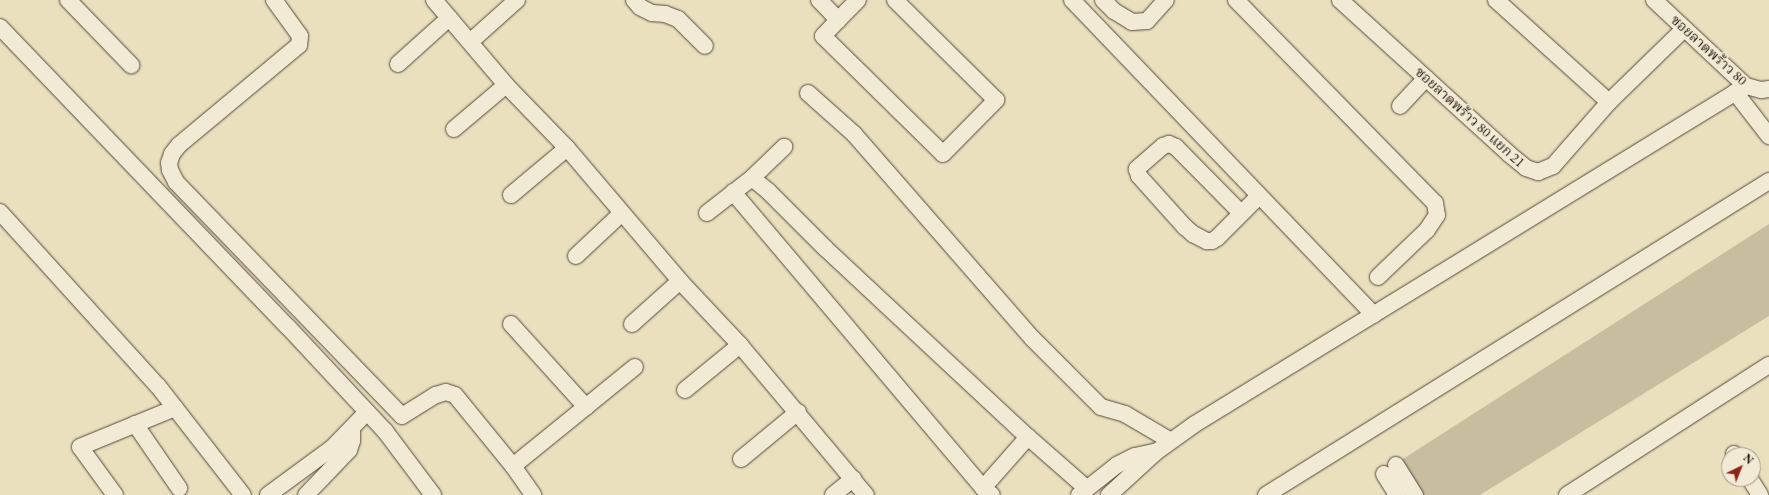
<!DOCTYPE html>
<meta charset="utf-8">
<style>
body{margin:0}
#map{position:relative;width:1769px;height:495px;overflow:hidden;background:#eae0be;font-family:"EB Garamond","Noto Serif Thai",serif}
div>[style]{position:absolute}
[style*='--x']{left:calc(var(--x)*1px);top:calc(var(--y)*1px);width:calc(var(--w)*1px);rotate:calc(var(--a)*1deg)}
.green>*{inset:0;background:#c9bda0}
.roads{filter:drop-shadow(0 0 1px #56483b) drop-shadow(0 0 1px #56483b)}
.minor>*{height:16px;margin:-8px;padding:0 8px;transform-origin:8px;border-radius:8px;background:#f1ebd5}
span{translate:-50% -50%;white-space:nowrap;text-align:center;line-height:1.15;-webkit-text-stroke:3.5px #f1ebd5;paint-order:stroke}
.street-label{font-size:14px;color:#25150f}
.north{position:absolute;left:1721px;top:447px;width:40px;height:40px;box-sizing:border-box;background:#f1ebd5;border:1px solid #9f9586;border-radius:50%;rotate:43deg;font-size:11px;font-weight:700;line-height:16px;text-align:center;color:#25150f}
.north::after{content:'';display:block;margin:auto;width:14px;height:18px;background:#8f2418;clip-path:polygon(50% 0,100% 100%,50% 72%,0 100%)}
</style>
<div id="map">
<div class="green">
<i style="clip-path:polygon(1769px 224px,1769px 316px,1480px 495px,1411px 495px,1392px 466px)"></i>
</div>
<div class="roads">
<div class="minor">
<i style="--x:68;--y:0;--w:91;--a:45.9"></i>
<i style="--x:274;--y:0;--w:44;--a:54.2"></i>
<i style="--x:300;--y:36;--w:9;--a:96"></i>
<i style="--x:299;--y:45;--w:156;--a:140.2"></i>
<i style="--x:179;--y:145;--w:11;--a:128"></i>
<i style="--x:172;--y:154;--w:9;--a:108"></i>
<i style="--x:169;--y:163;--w:7;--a:82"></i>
<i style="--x:170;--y:170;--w:13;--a:63"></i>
<i style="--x:176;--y:182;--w:325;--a:46"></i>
<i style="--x:402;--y:416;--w:40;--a:-32"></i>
<i style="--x:436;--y:395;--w:10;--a:-17"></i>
<i style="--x:446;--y:392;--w:9;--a:18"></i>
<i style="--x:455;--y:395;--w:92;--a:50.8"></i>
<i style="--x:513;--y:466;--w:35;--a:55"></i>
<i style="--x:434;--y:0;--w:111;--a:49.7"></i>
<i style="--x:506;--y:85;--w:88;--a:45.9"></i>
<i style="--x:567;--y:148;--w:175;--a:49.6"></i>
<i style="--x:680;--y:281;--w:88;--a:46.8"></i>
<i style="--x:740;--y:345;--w:196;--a:50"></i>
<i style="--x:634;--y:0;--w:9;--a:49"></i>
<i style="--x:640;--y:7;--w:13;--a:27"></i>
<i style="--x:652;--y:13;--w:13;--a:4"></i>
<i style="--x:665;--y:14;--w:14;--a:21"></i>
<i style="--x:678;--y:19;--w:38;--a:45"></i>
<i style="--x:819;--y:0;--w:28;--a:46"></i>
<i style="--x:838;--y:20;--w:22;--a:133"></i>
<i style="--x:823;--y:36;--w:168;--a:44.5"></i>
<i style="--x:943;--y:154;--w:76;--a:-45.5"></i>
<i style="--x:996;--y:100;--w:142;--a:-135.3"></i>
<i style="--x:1072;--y:0;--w:436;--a:46.2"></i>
<i style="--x:1103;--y:0;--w:16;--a:45"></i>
<i style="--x:1114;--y:11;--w:21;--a:31"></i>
<i style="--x:1132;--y:22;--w:15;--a:-4"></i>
<i style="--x:1147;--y:21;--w:28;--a:-48"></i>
<i style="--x:1236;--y:0;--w:284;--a:45.6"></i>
<i style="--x:1435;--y:203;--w:12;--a:81"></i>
<i style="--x:1437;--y:215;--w:18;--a:124"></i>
<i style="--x:1427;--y:230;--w:68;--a:136.2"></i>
<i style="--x:1340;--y:0;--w:229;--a:42.3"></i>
<i style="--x:1509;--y:154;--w:22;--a:39"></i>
<i style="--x:1526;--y:168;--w:13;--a:18"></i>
<i style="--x:1538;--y:172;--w:16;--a:-22"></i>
<i style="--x:1553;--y:166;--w:85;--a:-48.8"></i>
<i style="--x:1609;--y:102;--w:105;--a:-44.2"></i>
<i style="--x:1496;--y:0;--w:152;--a:42.1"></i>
<i style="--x:1654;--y:0;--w:126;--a:43.1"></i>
<i style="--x:1746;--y:86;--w:16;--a:15"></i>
<i style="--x:1761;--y:90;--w:8;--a:-7"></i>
<i style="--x:838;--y:20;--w:28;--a:-45"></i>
<i style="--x:0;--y:27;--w:416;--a:46.2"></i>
<i style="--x:288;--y:327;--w:142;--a:47"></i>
<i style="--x:385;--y:431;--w:80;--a:53.1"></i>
<i style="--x:470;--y:42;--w:63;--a:-41.8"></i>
<i style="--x:398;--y:64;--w:69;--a:-42"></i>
<i style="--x:1735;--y:92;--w:56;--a:52.3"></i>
<i style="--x:808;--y:93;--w:62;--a:41.7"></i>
<i style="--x:854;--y:134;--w:272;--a:48.9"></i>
<i style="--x:1033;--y:339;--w:96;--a:45"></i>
<i style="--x:1101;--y:407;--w:25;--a:16"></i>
<i style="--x:1125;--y:414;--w:53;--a:30.4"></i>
<i style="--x:1400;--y:106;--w:38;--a:-47"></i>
<i style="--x:454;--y:129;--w:68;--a:-40.2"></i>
<i style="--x:752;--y:178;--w:45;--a:-44.1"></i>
<i style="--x:733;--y:192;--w:387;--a:49.8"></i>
<i style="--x:983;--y:488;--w:11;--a:38"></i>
<i style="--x:511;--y:195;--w:73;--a:-40"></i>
<i style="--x:0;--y:212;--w:235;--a:47.8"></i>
<i style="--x:158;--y:386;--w:138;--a:52.1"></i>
<i style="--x:707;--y:213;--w:57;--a:-37.9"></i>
<i style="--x:752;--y:178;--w:21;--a:39"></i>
<i style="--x:768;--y:191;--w:81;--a:45"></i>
<i style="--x:825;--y:248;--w:277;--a:43"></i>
<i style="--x:1028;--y:437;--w:77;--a:41.3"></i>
<i style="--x:1241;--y:213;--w:93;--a:-134.6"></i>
<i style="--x:1176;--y:147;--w:8;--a:-157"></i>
<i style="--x:1169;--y:144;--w:6;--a:162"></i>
<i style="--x:1163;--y:146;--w:35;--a:139"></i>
<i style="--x:1137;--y:169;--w:7;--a:74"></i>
<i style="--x:1139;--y:176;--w:69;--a:48"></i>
<i style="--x:1185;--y:227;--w:11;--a:41"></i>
<i style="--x:1193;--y:234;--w:16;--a:27"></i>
<i style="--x:1207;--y:241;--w:5;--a:0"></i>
<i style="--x:1212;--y:241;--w:6;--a:-31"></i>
<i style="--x:1217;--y:238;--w:59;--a:-45"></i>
<i style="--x:576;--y:256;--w:63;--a:-43.1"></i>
<i style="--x:511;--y:324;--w:112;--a:47.9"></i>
<i style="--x:632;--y:324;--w:64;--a:-41.9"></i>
<i style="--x:685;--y:390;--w:71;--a:-39.3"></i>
<i style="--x:135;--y:424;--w:78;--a:55.5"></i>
<i style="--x:1734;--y:454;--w:1;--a:45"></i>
<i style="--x:741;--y:459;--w:74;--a:-39.5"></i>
<i style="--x:1396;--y:465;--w:36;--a:58"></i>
<i style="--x:513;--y:466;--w:157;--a:-39.1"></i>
<i style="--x:1384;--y:474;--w:25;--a:58"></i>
<i style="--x:1750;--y:479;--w:19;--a:58"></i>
<i style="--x:983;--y:488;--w:68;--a:-48.6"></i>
<i style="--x:115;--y:495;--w:59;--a:-126.1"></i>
<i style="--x:80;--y:447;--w:103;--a:-22.3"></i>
<i style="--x:268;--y:495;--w:79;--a:-36.3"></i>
<i style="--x:332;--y:448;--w:50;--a:-45.8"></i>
<i style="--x:306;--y:495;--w:62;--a:-46.3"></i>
<i style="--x:349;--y:450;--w:9;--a:-72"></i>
<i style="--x:352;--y:441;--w:12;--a:-90"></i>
<i style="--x:833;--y:495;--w:26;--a:-39"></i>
<i style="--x:1079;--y:495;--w:48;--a:-38.3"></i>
<i style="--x:1117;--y:465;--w:20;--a:-27"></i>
<i style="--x:1135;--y:456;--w:19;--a:-12"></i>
<i style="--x:1109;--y:495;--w:64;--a:-42.5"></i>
<i style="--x:1156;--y:452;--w:48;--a:-35.7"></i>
<i style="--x:1195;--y:424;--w:646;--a:-31.53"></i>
<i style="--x:1266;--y:495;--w:593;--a:-31.97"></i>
<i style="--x:1567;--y:495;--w:240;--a:-32.8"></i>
</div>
</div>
<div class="street-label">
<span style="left:1709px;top:50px;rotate:42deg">ซอยลาดพร้าว 80</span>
<span style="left:1470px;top:117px;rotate:42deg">ซอยลาดพร้าว 80 แยก 21</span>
</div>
<div class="north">N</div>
</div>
